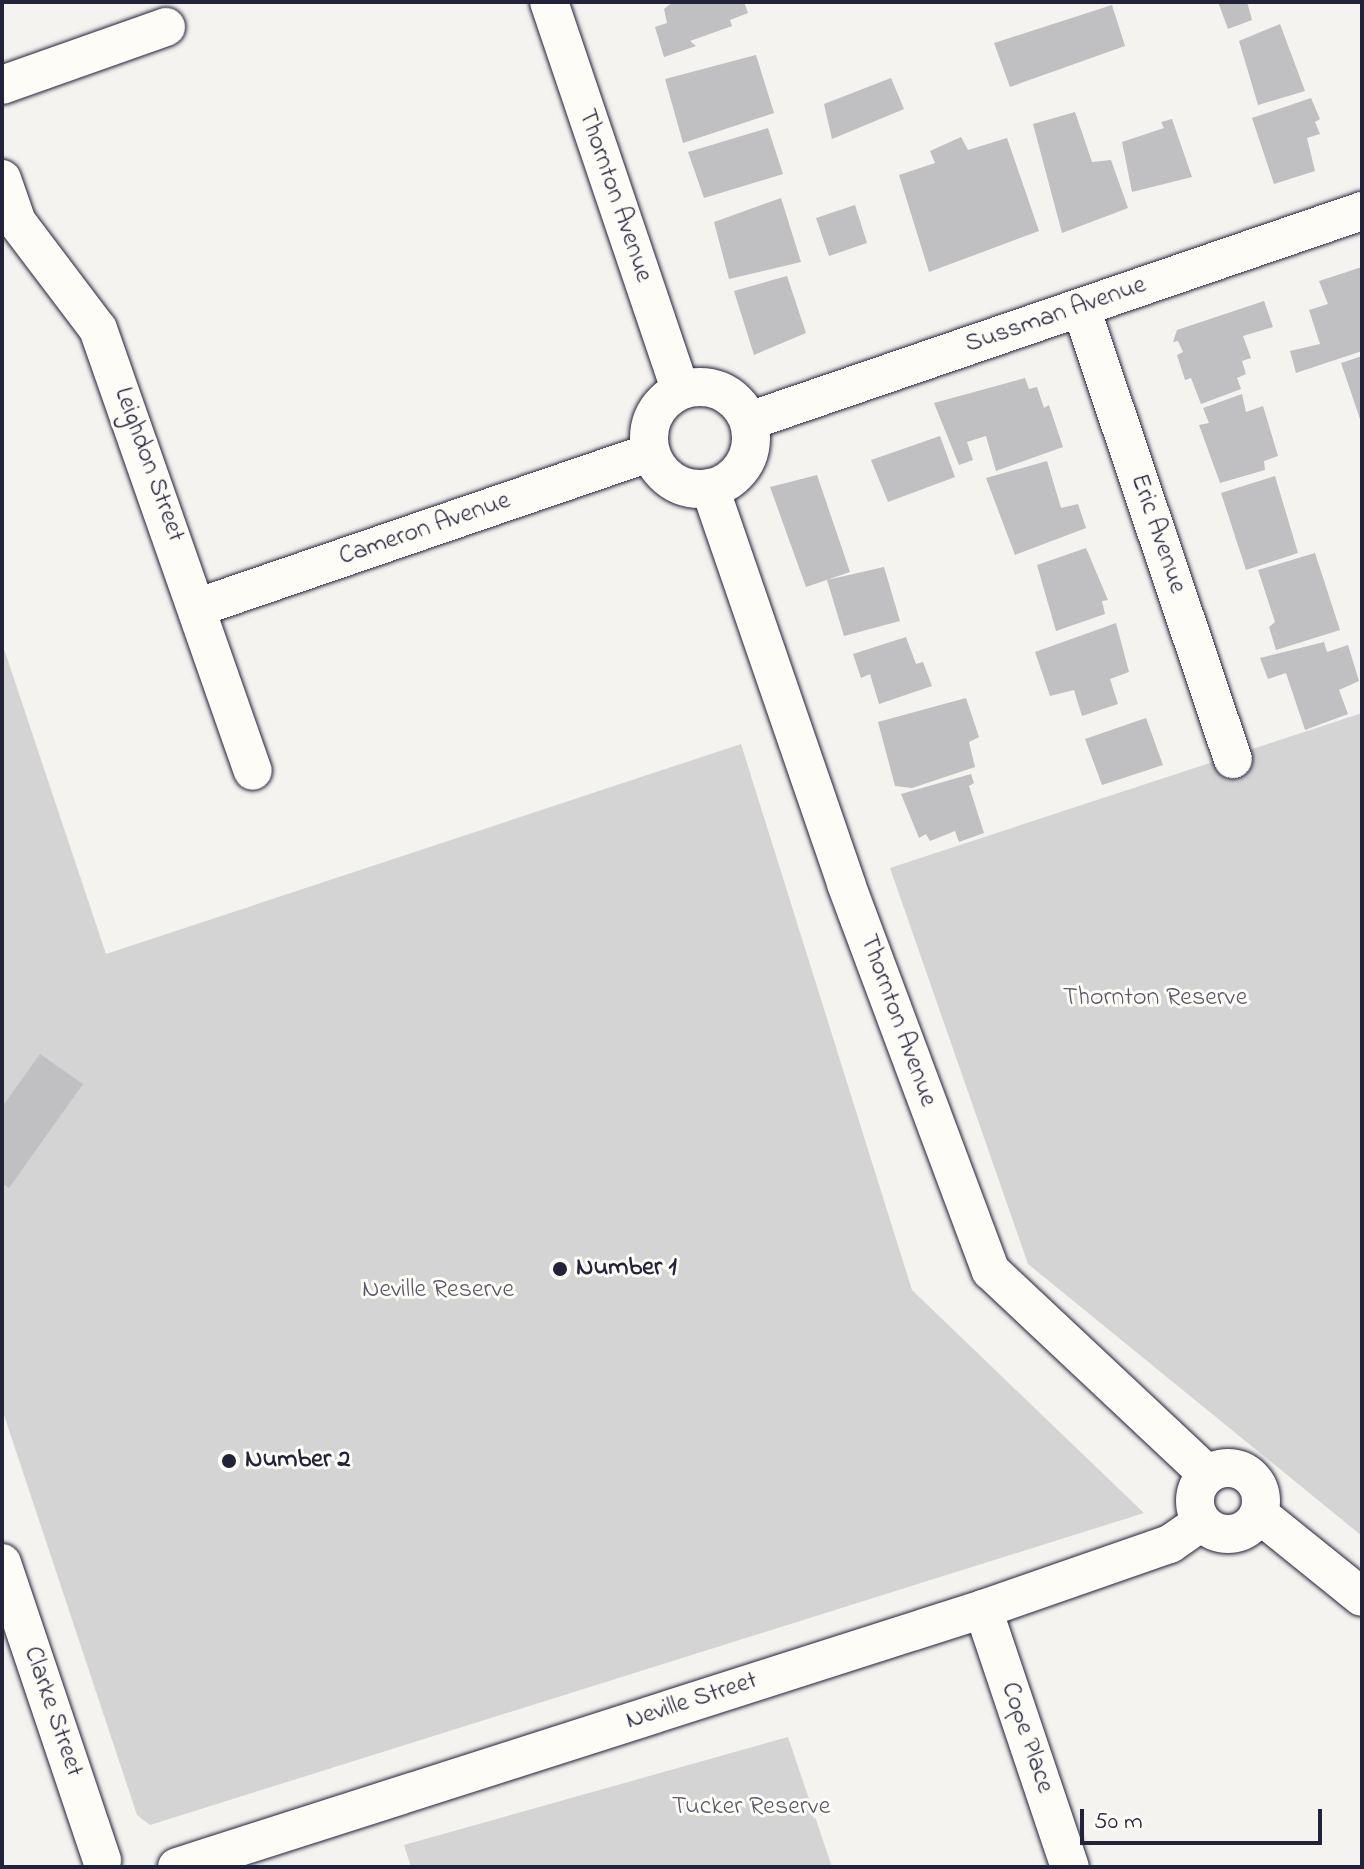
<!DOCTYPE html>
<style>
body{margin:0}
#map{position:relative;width:1364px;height:1869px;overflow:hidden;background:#f4f3ef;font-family:"Indie Flower",sans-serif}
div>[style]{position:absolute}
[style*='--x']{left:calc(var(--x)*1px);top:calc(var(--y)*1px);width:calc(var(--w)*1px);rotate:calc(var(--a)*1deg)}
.green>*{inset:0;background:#d5d4d5}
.building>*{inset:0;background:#c0bfc2}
.roads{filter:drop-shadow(0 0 2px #22223b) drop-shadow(0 0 2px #22223b)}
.minor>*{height:38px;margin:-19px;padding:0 19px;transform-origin:19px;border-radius:19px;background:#fdfcf7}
.minor>.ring{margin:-19px;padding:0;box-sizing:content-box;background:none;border:38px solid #fdfcf7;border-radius:50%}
.dots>*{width:22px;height:22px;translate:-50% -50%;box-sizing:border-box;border:4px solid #fdfcf7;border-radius:50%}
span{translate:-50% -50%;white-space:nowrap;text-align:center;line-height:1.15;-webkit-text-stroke:6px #fdfcf7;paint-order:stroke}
.street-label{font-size:26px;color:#22223b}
.park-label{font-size:26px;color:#585769}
.poi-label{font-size:26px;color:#22223b;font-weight:700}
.left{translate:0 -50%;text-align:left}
.frame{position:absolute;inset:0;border:4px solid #22223b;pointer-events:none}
.scale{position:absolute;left:1080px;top:1809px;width:242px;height:36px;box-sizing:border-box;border:4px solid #22223b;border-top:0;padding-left:10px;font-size:24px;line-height:28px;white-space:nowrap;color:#22223b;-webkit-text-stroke:6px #fdfcf7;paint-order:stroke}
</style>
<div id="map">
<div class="green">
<i style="clip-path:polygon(2px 643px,106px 954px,741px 744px,912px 1290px,1144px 1513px,150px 1825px,137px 1815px,2px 1409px)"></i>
<i style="clip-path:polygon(1362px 713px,1362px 1536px,1028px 1264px,890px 868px)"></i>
<i style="clip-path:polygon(788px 1737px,832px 1867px,411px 1867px,404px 1845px)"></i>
</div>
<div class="building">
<i style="clip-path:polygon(673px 2px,744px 2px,748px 13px,730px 20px,732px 26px,690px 41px,696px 46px,664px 57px,655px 27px,667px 23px,664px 9px)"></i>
<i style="clip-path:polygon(1218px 2px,1247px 2px,1252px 20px,1228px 29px)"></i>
<i style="clip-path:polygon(1112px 5px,1125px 46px,1010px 87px,994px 43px)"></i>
<i style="clip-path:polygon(1280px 24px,1305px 91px,1258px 105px,1239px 41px)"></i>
<i style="clip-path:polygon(756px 55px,774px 113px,683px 143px,665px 79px)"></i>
<i style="clip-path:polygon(891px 78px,904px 109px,832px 139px,824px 104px)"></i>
<i style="clip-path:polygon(1311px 98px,1320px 119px,1315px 122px,1320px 134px,1307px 138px,1315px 171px,1274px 184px,1252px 118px)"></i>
<i style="clip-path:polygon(1075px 112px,1092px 162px,1111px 160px,1128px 208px,1062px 233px,1033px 124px)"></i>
<i style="clip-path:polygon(1172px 119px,1192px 177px,1132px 192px,1122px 142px,1164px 128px,1161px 122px)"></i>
<i style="clip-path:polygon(768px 128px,783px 174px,704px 198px,688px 152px)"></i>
<i style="clip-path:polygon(961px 137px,968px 150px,1007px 138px,1039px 231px,929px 272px,899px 175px,935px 163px,930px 151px)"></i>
<i style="clip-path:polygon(781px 198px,801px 262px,729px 279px,714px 222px)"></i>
<i style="clip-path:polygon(855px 205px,867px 243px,829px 256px,816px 218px)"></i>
<i style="clip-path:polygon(1362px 267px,1362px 351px,1296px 373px,1290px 351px,1320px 344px,1309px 310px,1328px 304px,1319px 281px)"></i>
<i style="clip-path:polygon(787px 276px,806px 333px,754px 355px,734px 291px)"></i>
<i style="clip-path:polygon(1264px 301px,1273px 327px,1243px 336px,1251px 358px,1242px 361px,1246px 374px,1237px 378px,1241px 389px,1201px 404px,1191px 378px,1185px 380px,1177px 355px,1183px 352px,1178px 341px,1173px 342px,1177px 330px)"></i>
<i style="clip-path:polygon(1362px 356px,1362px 422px,1361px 422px,1341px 363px)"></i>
<i style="clip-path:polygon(1025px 378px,1029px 389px,1037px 387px,1044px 408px,1049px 405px,1063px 447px,996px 471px,986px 436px,967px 442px,973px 460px,959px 465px,934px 403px)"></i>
<i style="clip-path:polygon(1242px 394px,1246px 412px,1263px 406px,1278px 456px,1264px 461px,1265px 470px,1220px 483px,1199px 425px,1209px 423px,1203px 408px)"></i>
<i style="clip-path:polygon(940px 436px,955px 477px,888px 502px,871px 460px)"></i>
<i style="clip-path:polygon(1047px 461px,1061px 508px,1078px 504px,1086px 528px,1015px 555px,986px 478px)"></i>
<i style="clip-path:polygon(817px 475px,850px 572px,806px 587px,770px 487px)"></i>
<i style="clip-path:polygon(1275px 476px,1298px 553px,1246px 570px,1221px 493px)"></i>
<i style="clip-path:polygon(1086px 548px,1108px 600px,1102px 601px,1105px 614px,1056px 631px,1037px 565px)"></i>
<i style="clip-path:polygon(1315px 553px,1340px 630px,1276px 650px,1269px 627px,1275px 622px,1258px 570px)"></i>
<i style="clip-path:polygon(884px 567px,900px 621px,844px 636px,827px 580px)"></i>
<i style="clip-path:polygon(1116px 623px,1129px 672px,1110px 679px,1118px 704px,1082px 716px,1074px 690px,1050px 696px,1035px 652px)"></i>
<i style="clip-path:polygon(906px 637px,916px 664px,923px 662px,932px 686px,879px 704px,870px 674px,861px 678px,853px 654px)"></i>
<i style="clip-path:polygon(1324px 642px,1327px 652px,1348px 645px,1359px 681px,1339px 690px,1348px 714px,1305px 730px,1286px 673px,1268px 679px,1260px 658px)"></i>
<i style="clip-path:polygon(966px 698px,979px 737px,969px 742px,975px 767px,912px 788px,895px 786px,878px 722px)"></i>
<i style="clip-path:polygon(1146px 718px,1163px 765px,1102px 785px,1085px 739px)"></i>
<i style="clip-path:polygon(971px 774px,974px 783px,969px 786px,984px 833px,959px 842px,955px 831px,930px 841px,926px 834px,919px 838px,901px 794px)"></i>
<i style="clip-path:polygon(40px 1054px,83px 1084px,9px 1188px,2px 1183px,2px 1107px)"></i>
</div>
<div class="roads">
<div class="minor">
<i style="--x:549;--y:2;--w:410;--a:71.3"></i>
<i style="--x:2;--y:85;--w:174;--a:-19.5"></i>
<i style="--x:2;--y:179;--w:46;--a:70.8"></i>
<i style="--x:17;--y:222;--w:134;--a:52.9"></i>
<i style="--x:98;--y:329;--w:468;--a:70.7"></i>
<i style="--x:1081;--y:308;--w:476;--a:71.4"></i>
<i class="ring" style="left:649px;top:387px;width:64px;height:64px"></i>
<i style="--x:749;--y:421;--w:648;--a:-18.91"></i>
<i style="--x:710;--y:488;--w:419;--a:71"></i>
<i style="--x:846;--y:884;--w:413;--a:69.5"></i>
<i style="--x:991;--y:1271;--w:296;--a:43.2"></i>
<i style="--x:199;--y:607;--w:477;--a:-18.9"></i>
<i class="ring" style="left:1195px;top:1468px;width:28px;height:28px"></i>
<i style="--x:1259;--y:1514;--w:132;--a:38.9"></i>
<i style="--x:2;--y:1563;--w:314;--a:71.4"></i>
<i style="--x:983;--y:1609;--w:272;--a:71.4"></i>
<i style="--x:177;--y:1867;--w:846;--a:-17.75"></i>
<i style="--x:983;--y:1609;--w:198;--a:-19.2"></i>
<i style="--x:1170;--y:1544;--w:38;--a:-35"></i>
</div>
</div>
<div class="dots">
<i style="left:560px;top:1269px;background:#22223b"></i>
<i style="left:229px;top:1461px;background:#22223b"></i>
</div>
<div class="street-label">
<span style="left:614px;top:196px;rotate:71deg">Thornton Avenue</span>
<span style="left:1056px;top:316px;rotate:-19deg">Sussman Avenue</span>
<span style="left:148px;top:465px;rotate:70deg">Leighdon Street</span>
<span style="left:425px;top:530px;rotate:-19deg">Cameron Avenue</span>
<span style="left:1157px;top:534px;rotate:71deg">Eric Avenue</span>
<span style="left:897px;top:1021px;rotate:70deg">Thornton Avenue</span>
<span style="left:692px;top:1702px;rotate:-18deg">Neville Street</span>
<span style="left:52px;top:1712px;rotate:71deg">Clarke Street</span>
<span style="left:1026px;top:1738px;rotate:71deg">Cope Place</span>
</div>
<div class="park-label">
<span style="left:1155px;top:999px">Thornton Reserve</span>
<span style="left:438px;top:1291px">Neville Reserve</span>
<span style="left:751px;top:1808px">Tucker Reserve</span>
</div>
<div class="poi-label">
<span class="left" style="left:576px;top:1269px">Number 1</span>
<span class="left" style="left:245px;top:1461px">Number 2</span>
</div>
<div class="frame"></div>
<div class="scale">50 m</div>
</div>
